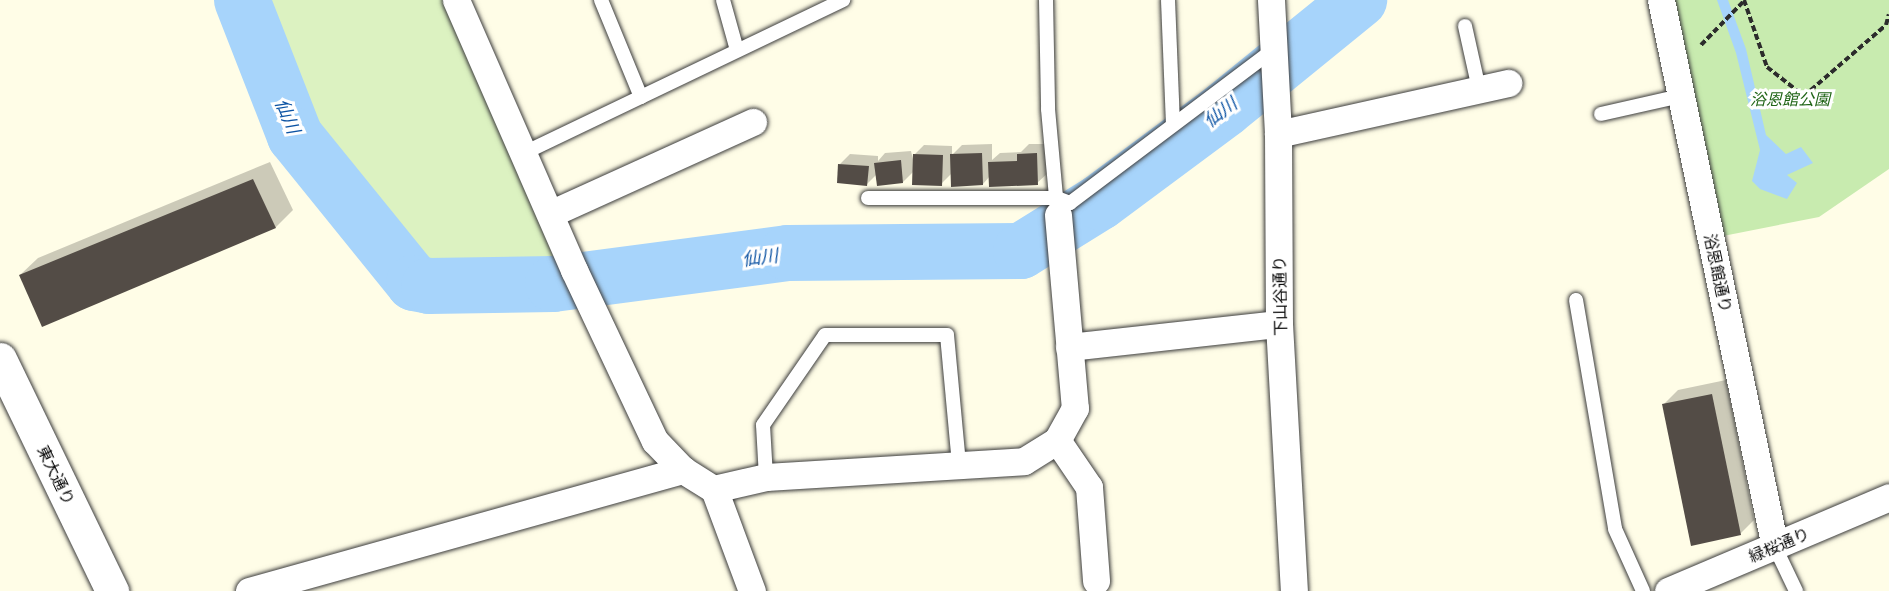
<!DOCTYPE html>
<meta charset="utf-8">
<style>
body{margin:0}
#map{position:relative;width:1889px;height:591px;overflow:hidden;background:#fffde7;font-family:"Noto Serif","Noto Sans JP",serif}
div>[style]{position:absolute}
[style*='--x']{left:calc(var(--x)*1px);top:calc(var(--y)*1px);width:calc(var(--w)*1px);rotate:calc(var(--a)*1deg)}
.green>*{inset:0;background:#c8ebaf}
.pitch>*{inset:0;background:#dcf2c1}
.water>*{inset:0;background:#a7d4fb}
.shadow>*{inset:0;background:#0003}
.river>*{height:56px;margin:-28px;padding:0 28px;transform-origin:28px;border-radius:28px;background:#a7d4fb}
.building>*{inset:0;background:#534c46}
.path>*{height:4px;margin-top:-2px;transform-origin:0;background:repeating-linear-gradient(90deg,#2c2c2c 0 6px,transparent 0 9px)}
.roads{filter:drop-shadow(0 0 2px #3d3d3d) drop-shadow(0 0 2px #3d3d3d)}
.service>*{height:14px;margin:-7px;padding:0 7px;transform-origin:7px;border-radius:7px;background:#fff}
.minor>*{height:27px;margin:-13.5px;padding:0 13.5px;transform-origin:13.5px;border-radius:13.5px;background:#fff}
.tertiary>*{height:33px;margin:-16.5px;padding:0 16.5px;transform-origin:16.5px;border-radius:16.5px;background:#fff}
span{translate:-50% -50%;white-space:nowrap;text-align:center;line-height:1.15;-webkit-text-stroke:6px #fff;paint-order:stroke}
.park-label{font-size:16px;color:#206517;font-style:italic}
.street-label{font-size:16px;color:#0a0a0a}
.water-label{font-size:18px;color:#0c53a3;font-style:italic}
</style>
<div id="map">
<div class="green">
<i style="clip-path:polygon(1667px 0,1889px 0,1889px 169px,1819px 217px,1718px 237px)"></i>
</div>
<div class="pitch">
<i style="clip-path:polygon(254px 0,443px 0,558px 267px,426px 272px,301px 122px)"></i>
</div>
<div class="water">
<i style="clip-path:polygon(1717px 0,1728px 0,1746px 49px,1766px 135px,1786px 154px,1801px 147px,1813px 163px,1787px 175px,1797px 183px,1787px 199px,1760px 189px,1752px 181px,1760px 150px,1736px 53px)"></i>
</div>
<div class="shadow">
<i style="clip-path:polygon(992px 144px,992px 160px,1000px 153px,1021px 152px,1029px 144px,1046px 144px,1048px 173px,1037px 183px,990px 176px,983px 184px,952px 173px,941px 184px,914px 171px,903px 182px,877px 174px,867px 184px,840px 164px,850px 154px,878px 156px,878px 161px,885px 153px,911px 151px,914px 163px,914px 155px,924px 145px,952px 146px,952px 155px,962px 145px)"></i>
<i style="clip-path:polygon(270px 162px,293px 210px,276px 227px,43px 325px,20px 275px,38px 258px)"></i>
<i style="clip-path:polygon(1726px 380px,1754px 520px,1740px 534px,1664px 404px,1678px 390px)"></i>
</div>
<div class="river">
<i style="--x:242;--y:0;--w:146;--a:68.7"></i>
<i style="--x:295;--y:136;--w:189;--a:51"></i>
<i style="--x:414;--y:283;--w:15;--a:11"></i>
<i style="--x:429;--y:286;--w:124;--a:-0.9"></i>
<i style="--x:553;--y:284;--w:237;--a:-7.5"></i>
<i style="--x:788;--y:253;--w:233;--a:-0.5"></i>
<i style="--x:1021;--y:251;--w:93;--a:-31.8"></i>
<i style="--x:1100;--y:202;--w:156;--a:-36.6"></i>
<i style="--x:1225;--y:109;--w:173;--a:-39.1"></i>
</div>
<div class="building">
<i style="clip-path:polygon(982px 153px,983px 185px,951px 187px,950px 154px)"></i>
<i style="clip-path:polygon(1037px 153px,1038px 185px,989px 187px,988px 162px,1017px 161px,1017px 154px)"></i>
<i style="clip-path:polygon(913px 154px,943px 155px,942px 186px,912px 185px)"></i>
<i style="clip-path:polygon(901px 160px,903px 183px,877px 186px,874px 163px)"></i>
<i style="clip-path:polygon(838px 164px,869px 166px,867px 186px,837px 183px)"></i>
<i style="clip-path:polygon(253px 179px,276px 228px,42px 327px,19px 275px)"></i>
<i style="clip-path:polygon(1712px 394px,1741px 535px,1691px 546px,1662px 404px)"></i>
</div>
<div class="path">
<i style="--x:1744;--y:0;--w:71;--a:71.1"></i>
<i style="--x:1767;--y:67;--w:47;--a:38.1"></i>
<i style="--x:1804;--y:96;--w:108;--a:-40.9"></i>
<i style="--x:1886;--y:25;--w:11;--a:-75"></i>
<i style="--x:1701;--y:45;--w:62;--a:-45.7"></i>
</div>
<div class="roads">
<div class="service">
<i style="--x:601;--y:0;--w:105;--a:67.6"></i>
<i style="--x:723;--y:0;--w:52;--a:74.4"></i>
<i style="--x:1046;--y:0;--w:109;--a:88.9"></i>
<i style="--x:1048;--y:109;--w:98;--a:84.8"></i>
<i style="--x:1168;--y:0;--w:124;--a:87.7"></i>
<i style="--x:1465;--y:26;--w:65;--a:77.5"></i>
<i style="--x:1601;--y:114;--w:82;--a:-12.7"></i>
<i style="--x:524;--y:153;--w:354;--a:-25.6"></i>
<i style="--x:868;--y:198;--w:189;--a:0"></i>
<i style="--x:1057;--y:198;--w:14;--a:21"></i>
<i style="--x:1070;--y:203;--w:254;--a:-37"></i>
<i style="--x:1576;--y:300;--w:232;--a:80.3"></i>
<i style="--x:1615;--y:529;--w:68;--a:65.7"></i>
<i style="--x:766;--y:477;--w:52;--a:-93.3"></i>
<i style="--x:763;--y:425;--w:109;--a:-55.4"></i>
<i style="--x:825;--y:335;--w:122;--a:0"></i>
<i style="--x:947;--y:335;--w:131;--a:84.7"></i>
<i style="--x:1775;--y:547;--w:49;--a:64.5"></i>
</div>
<div class="minor">
<i style="--x:456;--y:0;--w:295;--a:66.4"></i>
<i style="--x:574;--y:270;--w:189;--a:64.7"></i>
<i style="--x:655;--y:441;--w:40;--a:46"></i>
<i style="--x:683;--y:470;--w:36;--a:32"></i>
<i style="--x:714;--y:489;--w:109;--a:69.6"></i>
<i style="--x:1271;--y:0;--w:134;--a:87"></i>
<i style="--x:1278;--y:134;--w:190;--a:89.7"></i>
<i style="--x:1279;--y:324;--w:267;--a:86.8"></i>
<i style="--x:1661;--y:0;--w:559;--a:78.23"></i>
<i style="--x:1278;--y:134;--w:236;--a:-12.5"></i>
<i style="--x:550;--y:214;--w:223;--a:-24.4"></i>
<i style="--x:1058;--y:215;--w:194;--a:85"></i>
<i style="--x:1075;--y:408;--w:37;--a:119"></i>
<i style="--x:1057;--y:440;--w:57;--a:55.8"></i>
<i style="--x:1089;--y:487;--w:94;--a:85.7"></i>
<i style="--x:1069;--y:347;--w:211;--a:-6.3"></i>
<i style="--x:714;--y:489;--w:53;--a:-13"></i>
<i style="--x:766;--y:477;--w:258;--a:-3.5"></i>
<i style="--x:1024;--y:461;--w:39;--a:-32"></i>
<i style="--x:249;--y:591;--w:451;--a:-15.6"></i>
<i style="--x:1668;--y:591;--w:240;--a:-23"></i>
</div>
<div class="tertiary">
<i style="--x:0;--y:359;--w:258;--a:64.2"></i>
</div>
</div>
<div class="park-label">
<span style="left:1790px;top:99px">浴恩館公園</span>
</div>
<div class="street-label">
<span style="left:1718px;top:273px;rotate:78deg">浴恩館通り</span>
<span style="left:1280px;top:296px;rotate:-91deg">下山谷通り</span>
<span style="left:56px;top:475px;rotate:64deg">東大通り</span>
<span style="left:1779px;top:545px;rotate:-23deg">緑桜通り</span>
</div>
<div class="water-label">
<span style="left:1220px;top:112px;rotate:-37deg">仙川</span>
<span style="left:288px;top:116px;rotate:67deg">仙川</span>
<span style="left:760px;top:257px;rotate:-7deg">仙川</span>
</div>
</div>
